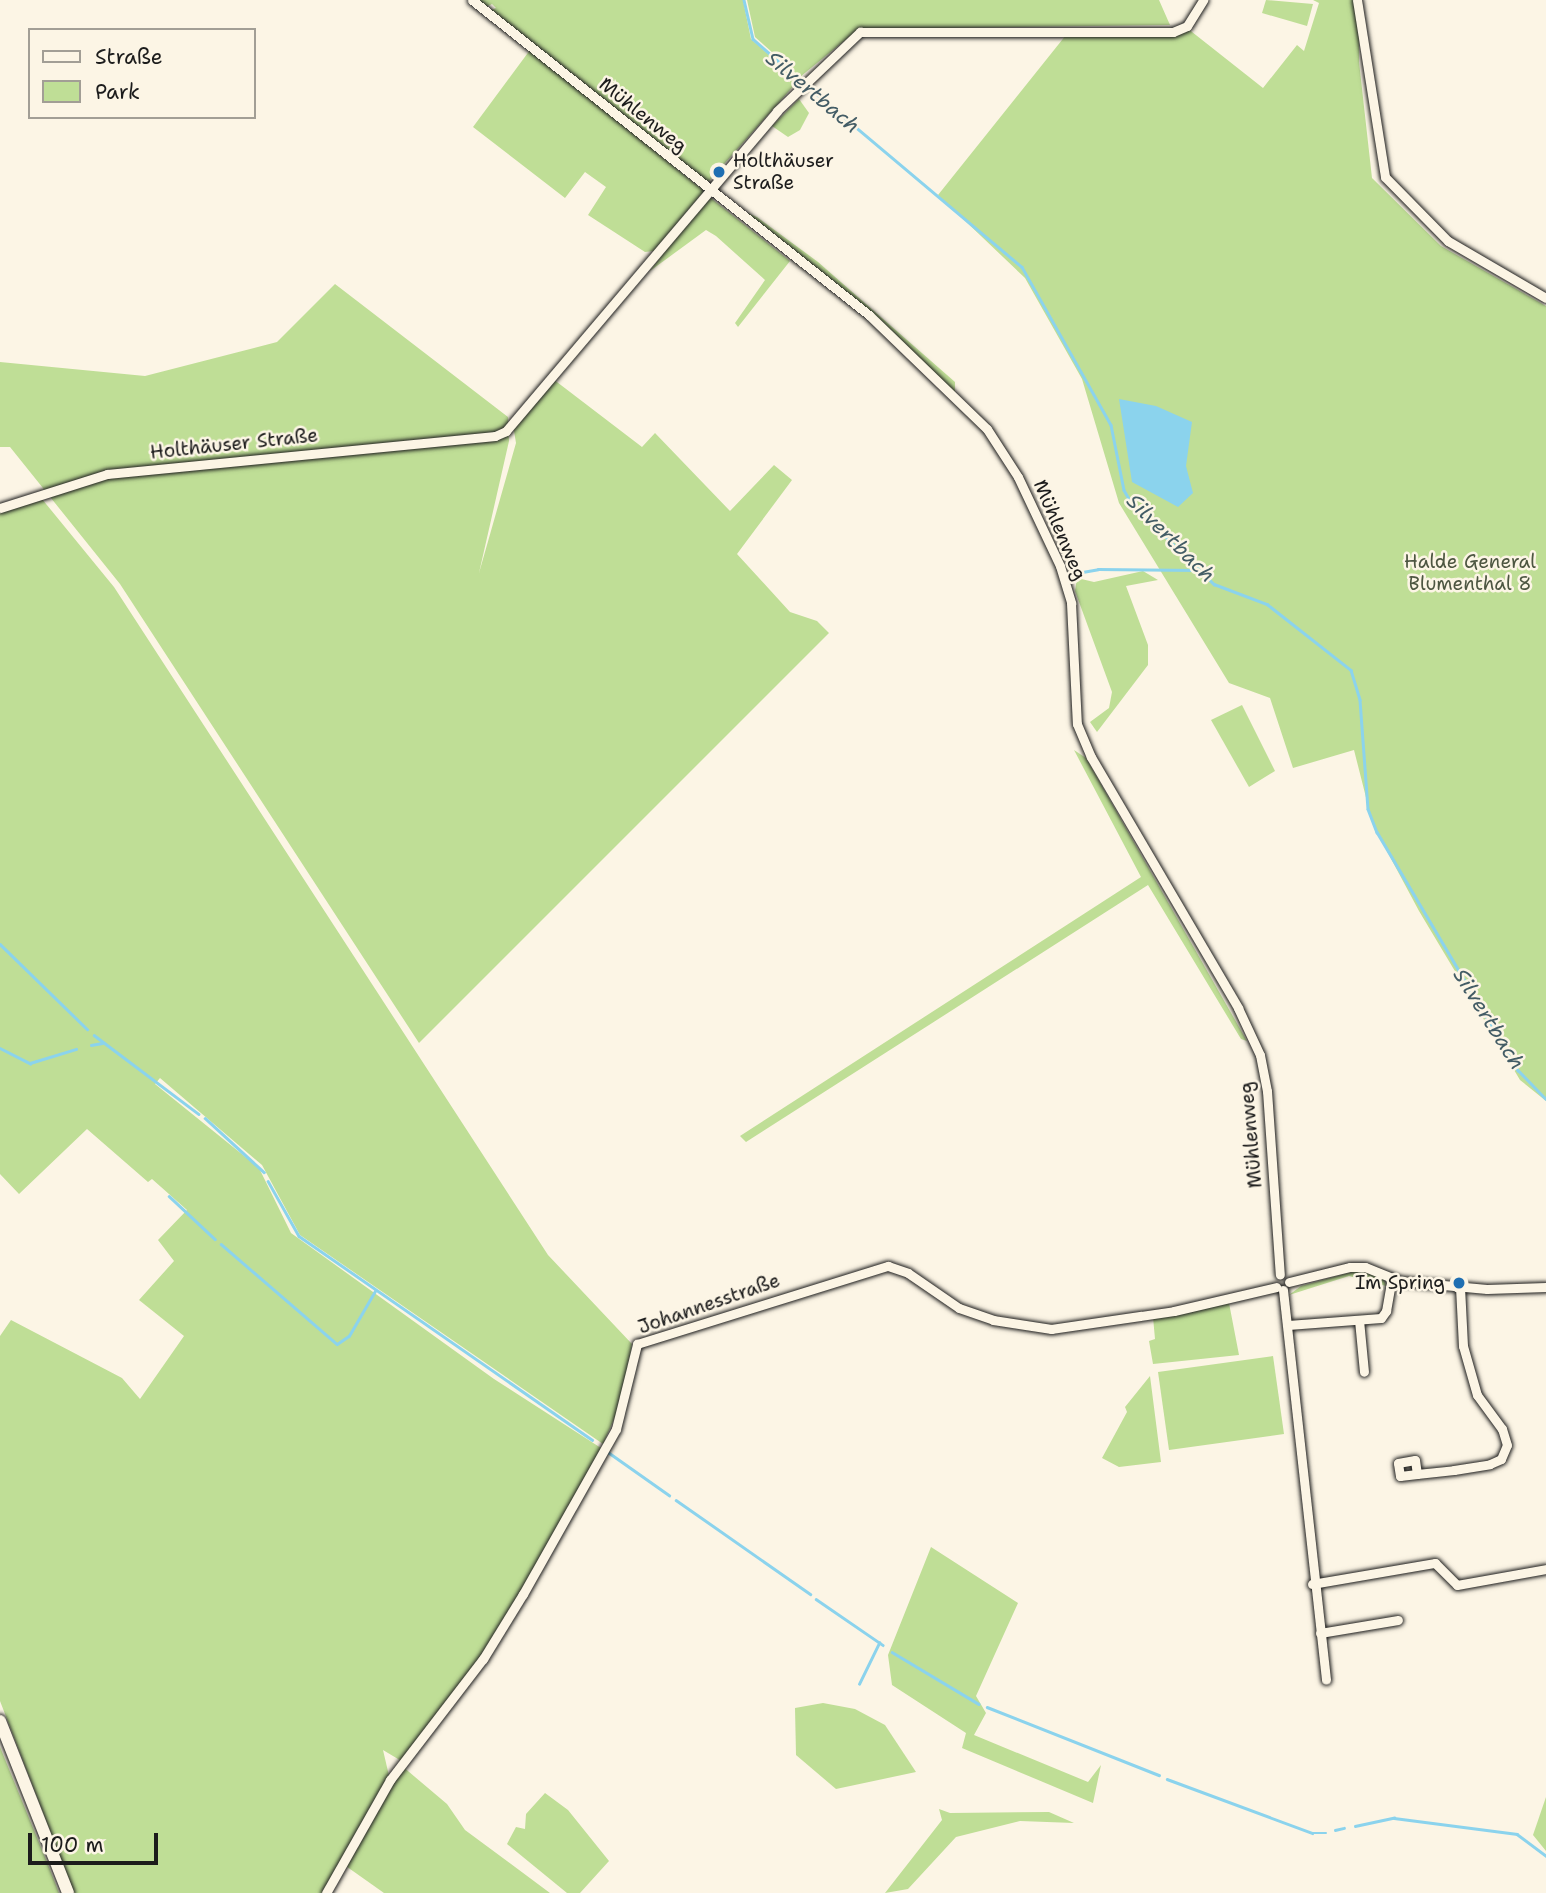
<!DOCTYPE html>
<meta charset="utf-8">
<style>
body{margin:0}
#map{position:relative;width:1546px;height:1893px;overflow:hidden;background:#fcf5e5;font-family:"Shantell Sans",sans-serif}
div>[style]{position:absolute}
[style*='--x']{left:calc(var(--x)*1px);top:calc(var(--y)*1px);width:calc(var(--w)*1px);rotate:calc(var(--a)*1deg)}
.green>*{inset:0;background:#bfde96}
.water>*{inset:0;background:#8bd3ed}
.stream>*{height:2.5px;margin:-1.25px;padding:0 1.25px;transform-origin:1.25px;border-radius:1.25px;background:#8bd3ed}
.roads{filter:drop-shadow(0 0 2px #1c1c1c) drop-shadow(0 0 2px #1c1c1c)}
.minor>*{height:9px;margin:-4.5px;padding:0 4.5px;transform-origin:4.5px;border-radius:4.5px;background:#fcf5e5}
.secondary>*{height:12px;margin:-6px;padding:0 6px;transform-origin:6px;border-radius:6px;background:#fcf5e5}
.dots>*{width:19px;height:19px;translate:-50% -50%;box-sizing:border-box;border:4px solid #fcf5e5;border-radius:50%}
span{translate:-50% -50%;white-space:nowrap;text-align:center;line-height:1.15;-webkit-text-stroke:5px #fcf5e5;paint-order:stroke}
.street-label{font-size:19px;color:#1c1c1c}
.poi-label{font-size:19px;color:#1c1c1c}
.left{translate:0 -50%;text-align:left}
.right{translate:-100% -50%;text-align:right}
.park-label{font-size:19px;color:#4d5641}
.water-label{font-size:21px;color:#435c65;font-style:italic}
.legend{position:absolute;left:28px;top:28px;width:228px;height:91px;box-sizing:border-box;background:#fcf5e5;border:2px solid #a29e95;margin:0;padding:9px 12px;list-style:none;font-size:21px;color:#1c1c1c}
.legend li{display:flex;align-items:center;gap:14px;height:35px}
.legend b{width:35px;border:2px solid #a29e95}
.scale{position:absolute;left:28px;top:1833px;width:130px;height:32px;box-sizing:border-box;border:4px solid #1c1c1c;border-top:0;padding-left:9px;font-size:21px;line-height:24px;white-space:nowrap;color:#1c1c1c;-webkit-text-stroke:5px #fcf5e5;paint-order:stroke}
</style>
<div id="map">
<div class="green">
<i style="clip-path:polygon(474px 0,743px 0,751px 39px,798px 81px,709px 181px,700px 181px,488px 11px,496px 8px,492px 4px,486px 7px)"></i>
<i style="clip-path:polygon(747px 0,1159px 0,1170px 25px,866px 29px,855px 32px,800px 77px,755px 37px)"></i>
<i style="clip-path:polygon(1266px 0,1313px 4px,1307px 26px,1262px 13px)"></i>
<i style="clip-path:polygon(1313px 0,1359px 0,1359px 62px,1372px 178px,1441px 246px,1546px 306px,1546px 1101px,1520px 1080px,1419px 911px,1373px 825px,1354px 750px,1293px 768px,1270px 698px,1229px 683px,1119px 503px,1082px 379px,1025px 278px,938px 195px,1066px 35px,1187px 28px,1263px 88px,1297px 45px,1304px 51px,1319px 3px)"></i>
<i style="clip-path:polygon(530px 50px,704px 191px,654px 251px,645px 252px,588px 215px,606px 187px,585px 172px,565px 198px,473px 127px)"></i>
<i style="clip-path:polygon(799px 99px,809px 113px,800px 130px,788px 137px,772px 126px)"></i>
<i style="clip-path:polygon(707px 195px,790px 261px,738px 327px,735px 323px,765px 280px,716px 236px,706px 230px,650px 271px)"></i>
<i style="clip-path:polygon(734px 207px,757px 217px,818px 262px,955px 382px,955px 395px,908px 348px)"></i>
<i style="clip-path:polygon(335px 284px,508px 417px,509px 441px,479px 573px,516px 443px,513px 425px,553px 379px,642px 447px,655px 433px,730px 511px,774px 465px,792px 480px,737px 554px,790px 612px,817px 621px,829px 633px,419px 1043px,120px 584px,10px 447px,0 447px,0 362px,145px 376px,277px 342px)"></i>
<i style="clip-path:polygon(42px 499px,114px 587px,548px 1255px,632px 1344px,622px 1401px,603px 1444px,300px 1235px,262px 1165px,160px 1078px,155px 1084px,259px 1168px,291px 1233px,494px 1379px,601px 1448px,483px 1659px,403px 1762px,383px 1750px,390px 1780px,326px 1893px,74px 1893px,0 1701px,0 1336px,11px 1320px,122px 1378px,140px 1399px,184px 1336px,139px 1300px,174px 1261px,158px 1240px,187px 1210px,152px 1179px,148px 1182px,87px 1129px,19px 1194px,0 1174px,0 512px)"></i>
<i style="clip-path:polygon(1143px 571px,1158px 580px,1126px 586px,1148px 645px,1148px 665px,1097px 732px,1090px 722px,1109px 708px,1112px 692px,1075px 591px,1077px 578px,1094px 582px)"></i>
<i style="clip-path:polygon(1242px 705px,1275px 771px,1249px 787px,1211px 720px)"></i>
<i style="clip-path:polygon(1074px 750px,1086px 758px,1247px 1041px,1241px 1039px,1148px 885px,746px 1142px,740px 1136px,1141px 877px)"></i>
<i style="clip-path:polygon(1359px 1270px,1384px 1279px,1386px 1286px,1349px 1276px,1289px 1295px,1301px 1286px)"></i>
<i style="clip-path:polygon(1229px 1303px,1239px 1355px,1153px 1364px,1149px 1341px,1155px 1339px,1153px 1317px)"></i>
<i style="clip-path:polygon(1273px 1356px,1284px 1434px,1169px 1450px,1158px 1372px)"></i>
<i style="clip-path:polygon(1150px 1376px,1161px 1462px,1119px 1467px,1102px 1458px,1127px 1412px,1125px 1407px)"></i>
<i style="clip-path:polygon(931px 1547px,1018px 1603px,976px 1696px,986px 1713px,974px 1735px,1088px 1782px,1101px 1765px,1093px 1803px,962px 1748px,966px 1733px,892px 1685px,888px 1655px)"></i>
<i style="clip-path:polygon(823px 1703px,855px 1709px,885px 1725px,916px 1772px,836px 1789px,796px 1755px,795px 1708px)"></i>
<i style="clip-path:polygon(0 1747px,49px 1867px,59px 1893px,0 1893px)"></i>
<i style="clip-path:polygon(402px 1766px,447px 1804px,465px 1830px,550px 1893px,384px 1893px,343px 1864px)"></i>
<i style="clip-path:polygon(545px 1793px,568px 1810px,609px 1861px,580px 1893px,567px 1893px,507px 1844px,516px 1827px,525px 1829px,526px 1814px)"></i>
<i style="clip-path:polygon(1546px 1797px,1546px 1851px,1533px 1835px)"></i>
<i style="clip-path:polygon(939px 1809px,950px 1813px,1049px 1812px,1074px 1823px,1020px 1821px,956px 1837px,908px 1889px,885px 1893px,942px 1820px)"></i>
</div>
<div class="water">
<i style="clip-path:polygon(1119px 399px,1156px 406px,1192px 422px,1186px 466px,1193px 493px,1178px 507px,1132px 482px)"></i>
</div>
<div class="stream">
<i style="--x:744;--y:0;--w:40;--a:77"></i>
<i style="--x:753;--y:39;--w:65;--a:41.3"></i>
<i style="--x:807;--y:86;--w:281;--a:40.1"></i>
<i style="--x:1022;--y:267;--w:181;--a:60.6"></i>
<i style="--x:1111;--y:425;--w:66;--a:78.7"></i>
<i style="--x:1124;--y:490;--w:16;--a:60"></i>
<i style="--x:1132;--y:504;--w:115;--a:44.3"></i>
<i style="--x:1214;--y:584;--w:57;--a:20.7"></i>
<i style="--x:1267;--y:604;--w:107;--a:38.2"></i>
<i style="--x:1351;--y:670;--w:31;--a:73"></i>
<i style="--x:1360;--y:700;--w:109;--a:85.8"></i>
<i style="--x:1368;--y:809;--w:25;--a:69"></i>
<i style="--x:1377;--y:832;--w:277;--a:59.4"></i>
<i style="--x:1518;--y:1070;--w:40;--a:46"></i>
<i style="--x:1071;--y:574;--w:27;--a:-10"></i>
<i style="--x:1098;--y:569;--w:98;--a:0.6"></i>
<i style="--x:0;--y:944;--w:122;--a:44.3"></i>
<i style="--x:94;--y:1035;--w:131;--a:37"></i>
<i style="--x:91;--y:1045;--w:11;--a:-10"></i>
<i style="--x:0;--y:1048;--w:34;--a:27"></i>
<i style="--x:30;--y:1063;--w:48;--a:-16.9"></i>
<i style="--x:205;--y:1118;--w:80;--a:42.5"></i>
<i style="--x:268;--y:1181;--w:63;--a:60.6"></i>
<i style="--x:299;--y:1236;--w:357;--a:34.8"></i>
<i style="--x:169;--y:1196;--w:63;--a:43.1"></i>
<i style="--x:221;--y:1244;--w:153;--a:40.8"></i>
<i style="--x:337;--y:1344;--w:14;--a:-34"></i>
<i style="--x:349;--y:1336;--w:52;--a:-60"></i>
<i style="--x:608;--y:1452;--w:75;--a:35.2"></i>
<i style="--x:676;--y:1500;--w:164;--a:35"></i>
<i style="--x:816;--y:1599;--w:81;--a:34.5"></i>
<i style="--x:892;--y:1652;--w:101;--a:30.9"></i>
<i style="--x:859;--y:1684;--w:46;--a:-64"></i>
<i style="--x:987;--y:1707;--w:185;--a:21.6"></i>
<i style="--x:1167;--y:1779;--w:155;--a:20.4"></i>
<i style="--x:1312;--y:1833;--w:14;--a:0"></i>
<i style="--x:1355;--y:1826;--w:40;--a:-12"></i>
<i style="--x:1394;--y:1818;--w:124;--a:7.4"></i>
<i style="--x:1517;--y:1834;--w:36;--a:37"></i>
<i style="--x:1335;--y:1830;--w:9;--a:-13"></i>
</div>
<div class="roads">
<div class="minor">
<i style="--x:472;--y:0;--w:507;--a:38.43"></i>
<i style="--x:869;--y:315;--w:164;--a:44"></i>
<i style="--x:987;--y:429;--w:57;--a:57.1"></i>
<i style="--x:1018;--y:477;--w:98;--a:64.7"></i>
<i style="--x:1060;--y:566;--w:39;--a:73"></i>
<i style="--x:1071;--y:603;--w:121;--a:87.2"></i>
<i style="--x:1077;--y:724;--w:36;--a:67"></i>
<i style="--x:1091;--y:757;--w:291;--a:59.6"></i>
<i style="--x:1238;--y:1008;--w:52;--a:64.9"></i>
<i style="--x:1260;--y:1055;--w:37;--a:79"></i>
<i style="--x:1267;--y:1091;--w:184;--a:86"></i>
<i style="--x:1357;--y:0;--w:179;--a:81"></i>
<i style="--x:1385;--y:177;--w:90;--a:45.5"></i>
<i style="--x:1448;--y:241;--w:113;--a:30.2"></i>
<i style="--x:0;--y:508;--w:112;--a:-17.6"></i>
<i style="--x:107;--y:474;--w:390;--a:-5.6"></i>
<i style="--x:495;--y:436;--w:12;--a:-24"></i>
<i style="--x:506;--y:431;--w:419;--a:-49.7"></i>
<i style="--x:777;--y:111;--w:115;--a:-43.6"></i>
<i style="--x:860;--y:32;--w:313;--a:0"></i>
<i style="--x:1173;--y:32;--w:15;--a:-23"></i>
<i style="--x:1187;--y:26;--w:31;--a:-58"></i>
<i style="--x:1289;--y:1282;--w:63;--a:-13.8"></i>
<i style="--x:1350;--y:1267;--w:15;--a:0"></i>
<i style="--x:1365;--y:1267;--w:38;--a:22"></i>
<i style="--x:1400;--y:1281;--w:87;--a:5.3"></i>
<i style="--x:1487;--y:1289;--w:59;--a:-1.9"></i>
<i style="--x:1283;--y:1290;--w:392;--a:83.7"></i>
<i style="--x:1359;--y:1320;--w:52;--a:84.5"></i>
<i style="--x:1288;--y:1325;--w:93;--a:-4.3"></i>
<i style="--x:1381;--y:1318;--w:9;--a:-54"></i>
<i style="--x:1386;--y:1311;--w:34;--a:-80"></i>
<i style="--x:1417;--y:1474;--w:17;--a:173"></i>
<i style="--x:1400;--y:1476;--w:13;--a:-99"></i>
<i style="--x:1398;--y:1463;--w:17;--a:-10"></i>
<i style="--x:1415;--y:1460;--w:14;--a:82"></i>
<i style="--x:1417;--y:1474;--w:37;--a:-6"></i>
<i style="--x:1454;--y:1470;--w:36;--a:-9"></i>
<i style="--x:1490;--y:1464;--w:12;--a:-24"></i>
<i style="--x:1501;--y:1459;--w:15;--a:-67"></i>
<i style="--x:1507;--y:1445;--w:17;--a:-107"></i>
<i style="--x:1502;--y:1429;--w:42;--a:-126.3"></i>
<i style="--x:1477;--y:1395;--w:51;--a:-105.9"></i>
<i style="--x:1463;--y:1346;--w:59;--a:-92.9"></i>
<i style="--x:1312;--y:1584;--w:125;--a:-9.7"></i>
<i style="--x:1435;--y:1563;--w:31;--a:45"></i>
<i style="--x:1457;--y:1585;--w:90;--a:-10.2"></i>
<i style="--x:1320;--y:1633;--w:79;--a:-9.5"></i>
<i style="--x:326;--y:1893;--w:130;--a:-60.5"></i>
<i style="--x:390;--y:1780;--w:153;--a:-52.5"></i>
<i style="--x:483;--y:1659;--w:76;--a:-58.4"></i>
<i style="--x:523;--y:1594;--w:189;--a:-60.6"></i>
<i style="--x:616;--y:1429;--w:88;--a:-76.1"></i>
<i style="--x:637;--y:1344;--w:263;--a:-17.3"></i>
<i style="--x:888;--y:1266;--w:21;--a:19"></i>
<i style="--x:908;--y:1273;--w:62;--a:34.5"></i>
<i style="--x:959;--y:1308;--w:36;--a:19"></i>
<i style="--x:993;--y:1320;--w:59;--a:8.8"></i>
<i style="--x:1051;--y:1329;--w:124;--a:-8.3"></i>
<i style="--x:1174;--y:1311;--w:105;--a:-13.2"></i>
</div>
<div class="secondary">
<i style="--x:0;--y:1721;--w:185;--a:68.4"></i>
</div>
</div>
<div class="dots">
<i style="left:719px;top:172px;background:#1f6fb2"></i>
<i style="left:1459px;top:1283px;background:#1f6fb2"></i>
</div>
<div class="street-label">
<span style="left:643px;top:115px;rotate:39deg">Mühlenweg</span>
<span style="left:234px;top:444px;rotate:-6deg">Holthäuser Straße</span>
<span style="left:1060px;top:530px;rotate:67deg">Mühlenweg</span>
<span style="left:1251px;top:1135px;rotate:-95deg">Mühlenweg</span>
<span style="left:709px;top:1304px;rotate:-19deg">Johannesstraße</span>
</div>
<div class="poi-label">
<span class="left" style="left:733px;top:172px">Holthäuser<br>Straße</span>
<span class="right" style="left:1445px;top:1283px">Im Spring</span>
</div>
<div class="park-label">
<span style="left:1470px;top:573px">Halde General<br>Blumenthal 8</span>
</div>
<div class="water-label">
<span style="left:813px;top:92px;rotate:40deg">Silvertbach</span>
<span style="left:1171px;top:538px;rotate:45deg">Silvertbach</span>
<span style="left:1489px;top:1019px;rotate:58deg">Silvertbach</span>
</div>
<ul class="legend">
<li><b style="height:9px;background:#fcf5e5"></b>Straße</li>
<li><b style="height:19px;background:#bfde96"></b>Park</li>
</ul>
<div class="scale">100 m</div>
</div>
